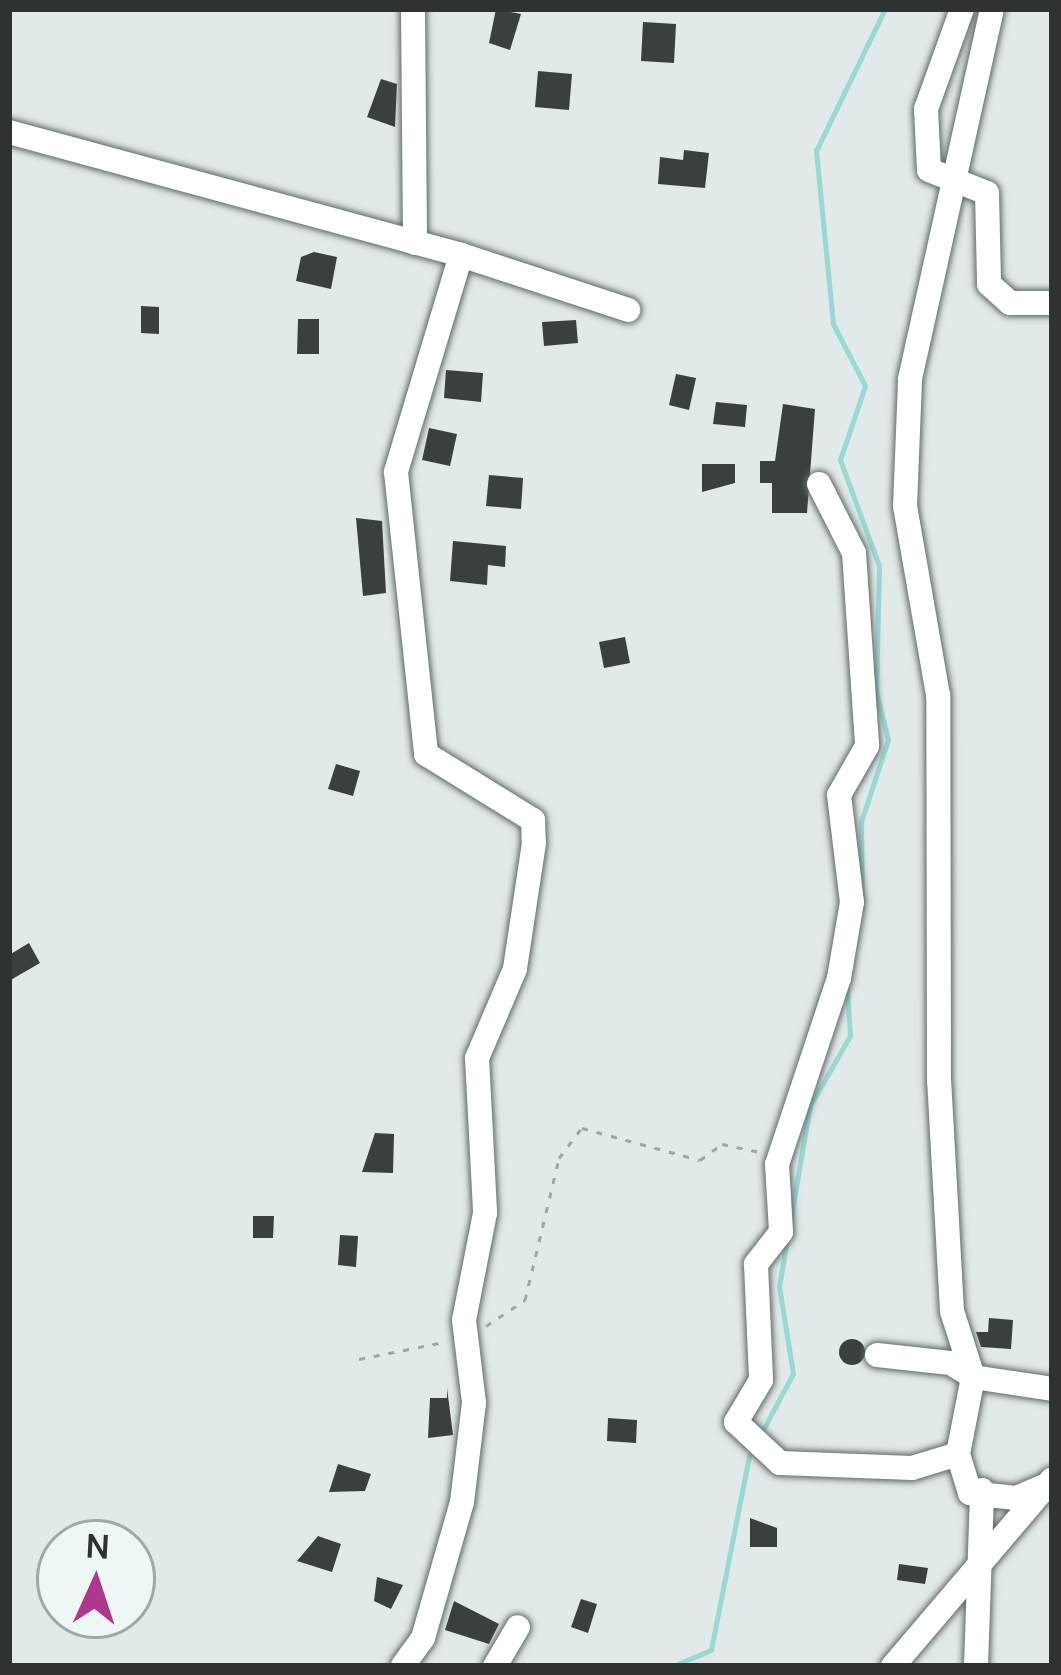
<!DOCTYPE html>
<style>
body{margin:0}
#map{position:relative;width:1061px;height:1675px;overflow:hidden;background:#e1eae9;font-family:Manrope,sans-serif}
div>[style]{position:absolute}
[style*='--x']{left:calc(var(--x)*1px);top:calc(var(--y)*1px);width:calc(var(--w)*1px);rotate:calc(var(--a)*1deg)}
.stream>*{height:4.5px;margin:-2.25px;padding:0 2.25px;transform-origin:2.25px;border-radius:2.25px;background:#98d9d4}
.building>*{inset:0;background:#39403f}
.round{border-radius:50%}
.path>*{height:3px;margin-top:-1.5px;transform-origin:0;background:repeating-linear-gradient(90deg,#a0a6a6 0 6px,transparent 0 15px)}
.roads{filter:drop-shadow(0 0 3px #626969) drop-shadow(0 0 3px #626969)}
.minor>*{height:24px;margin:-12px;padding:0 12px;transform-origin:12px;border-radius:12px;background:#fff}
span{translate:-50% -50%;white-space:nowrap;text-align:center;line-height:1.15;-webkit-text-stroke:12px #eff7f6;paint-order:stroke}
.frame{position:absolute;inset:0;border:12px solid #2f3232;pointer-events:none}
.north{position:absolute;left:36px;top:1519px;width:120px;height:120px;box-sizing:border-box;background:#eff7f6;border:3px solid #a2a8a8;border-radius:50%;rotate:3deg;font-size:33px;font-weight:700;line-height:48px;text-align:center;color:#2f3232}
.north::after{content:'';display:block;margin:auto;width:42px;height:54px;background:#af388e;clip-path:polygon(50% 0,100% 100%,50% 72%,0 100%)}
</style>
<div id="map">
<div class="stream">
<i style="--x:862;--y:909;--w:87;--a:-90.7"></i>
<i style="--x:861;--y:822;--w:86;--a:-71.8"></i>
<i style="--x:888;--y:740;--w:49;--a:-104"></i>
<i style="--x:876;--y:692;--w:126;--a:-88.6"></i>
<i style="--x:879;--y:566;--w:113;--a:-110.2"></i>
<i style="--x:840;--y:460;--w:78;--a:-71.3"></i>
<i style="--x:865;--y:386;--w:70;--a:-117.3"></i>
<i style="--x:833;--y:324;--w:174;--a:-95.6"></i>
<i style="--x:816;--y:151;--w:158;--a:-64.1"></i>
<i style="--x:764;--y:1428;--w:61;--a:-61.8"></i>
<i style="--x:793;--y:1374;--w:88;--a:-99.1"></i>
<i style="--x:779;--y:1287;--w:184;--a:-80.3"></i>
<i style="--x:810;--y:1106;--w:81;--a:-60.3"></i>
<i style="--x:850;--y:1036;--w:46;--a:-93.7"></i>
<i style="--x:673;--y:1666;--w:41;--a:-22.8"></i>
<i style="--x:711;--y:1650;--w:197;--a:-78.9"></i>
</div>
<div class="building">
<i style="clip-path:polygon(496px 9px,521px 14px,510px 50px,489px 43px)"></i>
<i style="clip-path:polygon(643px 22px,676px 24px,674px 63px,641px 61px)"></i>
<i style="clip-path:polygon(538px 71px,572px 74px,569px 110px,535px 107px)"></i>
<i style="clip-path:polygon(381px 79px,397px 84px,395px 127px,367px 117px)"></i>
<i style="clip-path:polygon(684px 150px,709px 153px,705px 188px,658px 184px,660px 157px,683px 160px)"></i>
<i style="clip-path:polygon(314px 252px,337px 257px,331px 289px,296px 281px,301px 257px)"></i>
<i style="clip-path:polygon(141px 306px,159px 307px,159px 334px,141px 333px)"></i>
<i style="clip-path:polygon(298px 319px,319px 319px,319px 354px,297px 354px)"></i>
<i style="clip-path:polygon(576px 320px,578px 343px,544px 346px,542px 322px)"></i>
<i style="clip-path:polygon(446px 370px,483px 373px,481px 402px,444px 398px)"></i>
<i style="clip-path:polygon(676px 374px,696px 378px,689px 410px,669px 405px)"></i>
<i style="clip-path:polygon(716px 402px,747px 405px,745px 427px,713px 424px)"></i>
<i style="clip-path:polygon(783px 404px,815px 409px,807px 513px,772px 513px,772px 483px,760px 483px,760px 461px,775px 461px)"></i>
<i style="clip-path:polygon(429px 428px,457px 434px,450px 466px,422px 460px)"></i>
<i style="clip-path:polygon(702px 464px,735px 464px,735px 483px,702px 492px)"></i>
<i style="clip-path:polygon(489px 475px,523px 478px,521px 509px,486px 506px)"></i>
<i style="clip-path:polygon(356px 518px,382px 521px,386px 593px,363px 596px)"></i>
<i style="clip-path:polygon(453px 541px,506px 546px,505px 567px,488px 565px,487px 585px,450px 581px)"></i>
<i style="clip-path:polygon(625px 637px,630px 663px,604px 668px,599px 642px)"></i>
<i style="clip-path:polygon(336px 764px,360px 771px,353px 796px,328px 789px)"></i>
<i style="clip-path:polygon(29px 943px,40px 963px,9px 981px,9px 955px)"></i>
<i style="clip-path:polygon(375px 1133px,394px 1134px,393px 1173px,362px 1172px)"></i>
<i style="clip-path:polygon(253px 1216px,274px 1216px,273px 1238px,253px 1238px)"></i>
<i style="clip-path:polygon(340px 1235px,358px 1236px,356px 1267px,338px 1265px)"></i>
<i style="clip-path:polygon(989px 1318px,1013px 1320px,1011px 1349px,981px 1347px,976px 1332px,988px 1332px)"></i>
<i class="round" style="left:839px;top:1339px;width:26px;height:26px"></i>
<i style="clip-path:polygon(447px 1388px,453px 1435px,428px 1438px,430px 1398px,447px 1398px)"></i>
<i style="clip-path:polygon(608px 1418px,637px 1420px,636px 1443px,607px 1441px)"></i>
<i style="clip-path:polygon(338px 1464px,371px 1474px,365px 1491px,329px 1492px)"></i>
<i style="clip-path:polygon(750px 1518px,777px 1528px,777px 1547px,750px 1547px)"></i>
<i style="clip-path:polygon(318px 1536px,341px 1544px,332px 1572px,297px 1561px)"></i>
<i style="clip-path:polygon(899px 1564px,928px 1568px,925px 1584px,897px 1580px)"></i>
<i style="clip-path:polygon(377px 1577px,403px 1585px,391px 1609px,374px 1601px)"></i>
<i style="clip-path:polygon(581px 1599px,597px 1604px,588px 1633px,571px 1627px)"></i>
<i style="clip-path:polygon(454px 1601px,499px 1624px,489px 1644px,445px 1630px)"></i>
</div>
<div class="path">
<i style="--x:486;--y:1326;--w:47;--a:-33.7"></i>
<i style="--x:525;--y:1300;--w:146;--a:-76.5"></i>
<i style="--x:559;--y:1158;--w:38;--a:-53"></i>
<i style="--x:582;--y:1128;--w:122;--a:15.2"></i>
<i style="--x:700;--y:1160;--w:27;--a:-36"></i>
<i style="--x:722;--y:1144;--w:40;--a:12"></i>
<i style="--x:359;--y:1359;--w:87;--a:-11.3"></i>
</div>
<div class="roads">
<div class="minor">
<i style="--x:413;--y:9;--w:234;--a:89.5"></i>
<i style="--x:962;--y:9;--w:106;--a:109.8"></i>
<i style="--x:926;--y:109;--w:61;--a:87.2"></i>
<i style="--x:929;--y:170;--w:62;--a:21.6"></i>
<i style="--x:987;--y:193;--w:91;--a:88.7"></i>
<i style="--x:989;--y:284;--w:28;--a:42"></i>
<i style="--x:1010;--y:303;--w:42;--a:0"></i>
<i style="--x:9;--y:132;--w:468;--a:15.2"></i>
<i style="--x:461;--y:255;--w:227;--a:106.7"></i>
<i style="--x:396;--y:472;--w:284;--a:83.9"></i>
<i style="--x:426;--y:754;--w:126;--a:31.7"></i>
<i style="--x:533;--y:820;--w:23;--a:88"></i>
<i style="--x:534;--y:843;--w:127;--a:98.6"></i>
<i style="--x:515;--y:969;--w:97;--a:113.1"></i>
<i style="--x:477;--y:1058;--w:155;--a:87"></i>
<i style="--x:485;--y:1213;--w:109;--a:101.1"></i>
<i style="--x:464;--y:1320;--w:84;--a:83.1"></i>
<i style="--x:474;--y:1403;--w:100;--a:96.9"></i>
<i style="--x:462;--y:1502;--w:141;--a:106"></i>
<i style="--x:423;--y:1638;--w:34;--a:126"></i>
<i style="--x:461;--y:255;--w:176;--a:18.2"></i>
<i style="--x:819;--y:484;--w:77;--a:63.1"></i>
<i style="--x:854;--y:553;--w:193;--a:86.1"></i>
<i style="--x:867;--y:746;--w:56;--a:119.7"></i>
<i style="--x:839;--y:795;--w:108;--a:83.1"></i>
<i style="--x:852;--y:902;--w:77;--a:99.7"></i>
<i style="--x:839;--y:978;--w:196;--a:108.4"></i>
<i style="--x:777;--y:1164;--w:68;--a:86.6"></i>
<i style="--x:781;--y:1232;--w:41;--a:128"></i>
<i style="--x:756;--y:1264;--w:116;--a:87.5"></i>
<i style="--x:761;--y:1380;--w:49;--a:120.8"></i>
<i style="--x:736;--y:1422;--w:60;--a:43"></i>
<i style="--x:780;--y:1463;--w:132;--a:2.2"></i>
<i style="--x:912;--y:1468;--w:48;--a:-16.9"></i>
<i style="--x:958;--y:1454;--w:78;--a:-79"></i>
<i style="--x:973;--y:1377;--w:80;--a:8.6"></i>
<i style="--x:877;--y:1355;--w:74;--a:6.2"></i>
<i style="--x:951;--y:1363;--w:26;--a:32"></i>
<i style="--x:973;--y:1377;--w:69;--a:-107.7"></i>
<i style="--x:952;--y:1311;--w:230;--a:-93.2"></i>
<i style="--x:939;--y:1081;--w:386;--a:-90.1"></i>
<i style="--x:938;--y:695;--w:192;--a:-99.9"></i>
<i style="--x:905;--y:506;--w:127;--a:-87.7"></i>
<i style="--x:910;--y:379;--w:379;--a:-77.5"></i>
<i style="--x:958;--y:1454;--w:41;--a:72.9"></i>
<i style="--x:970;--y:1493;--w:46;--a:6.2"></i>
<i style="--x:1016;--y:1498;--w:30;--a:-23"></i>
<i style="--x:495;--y:1666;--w:45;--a:-59.5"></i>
<i style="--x:893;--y:1666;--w:245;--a:-49.6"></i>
<i style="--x:976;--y:1666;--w:176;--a:-88"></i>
</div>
</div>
<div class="frame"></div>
<div class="north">N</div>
</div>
